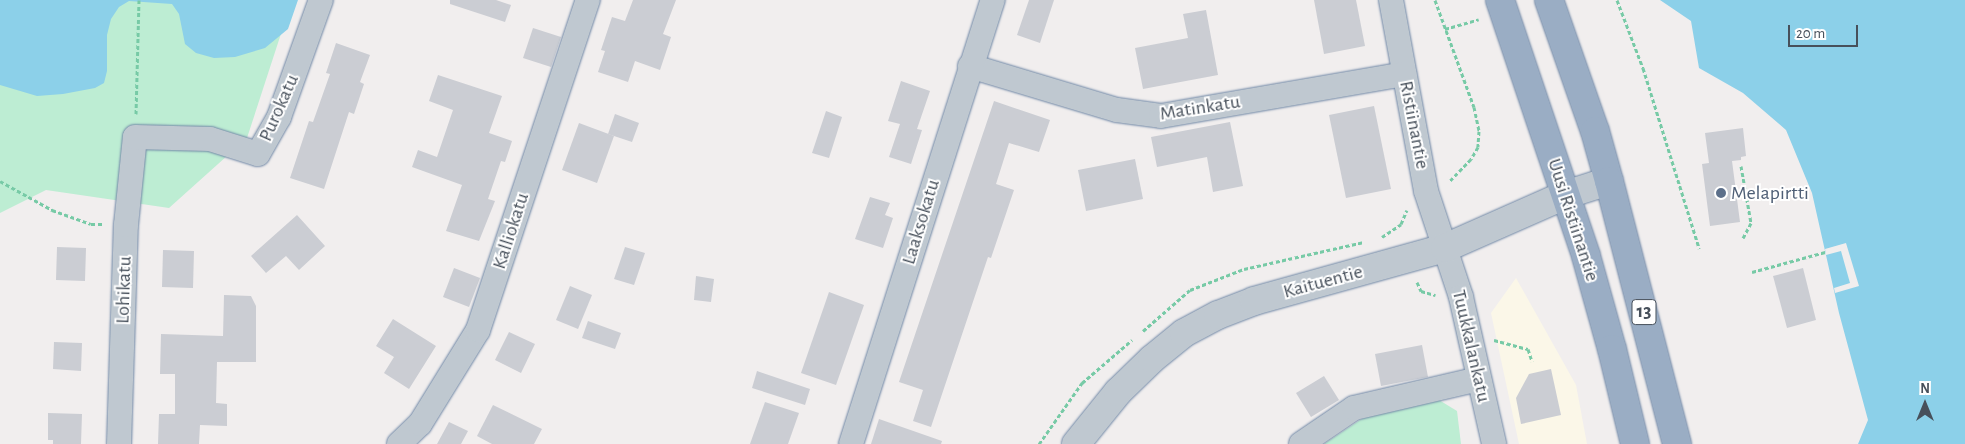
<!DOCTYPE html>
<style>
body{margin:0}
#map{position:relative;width:1965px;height:444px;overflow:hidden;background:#f1eeee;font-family:"Alegreya Sans",sans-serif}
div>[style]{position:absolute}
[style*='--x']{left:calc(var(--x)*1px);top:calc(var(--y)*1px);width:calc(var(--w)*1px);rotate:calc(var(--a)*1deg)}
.commercial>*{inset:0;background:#fbf7e8}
.green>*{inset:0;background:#bdedd3}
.water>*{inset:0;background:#8cd0e9}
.pier>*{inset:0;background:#f1eeee}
.building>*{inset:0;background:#cbcdd3}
.path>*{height:3px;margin-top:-1.5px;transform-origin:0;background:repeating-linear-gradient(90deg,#77caa6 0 4px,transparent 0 6.5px)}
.roads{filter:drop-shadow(0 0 1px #7289a7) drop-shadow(0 0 1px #7289a7)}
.minor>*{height:24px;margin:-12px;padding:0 12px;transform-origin:12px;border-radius:12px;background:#bfc8d0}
.tertiary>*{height:28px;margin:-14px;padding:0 14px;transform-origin:14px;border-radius:14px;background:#bfc8d0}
.trunk>*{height:28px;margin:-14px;padding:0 14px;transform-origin:14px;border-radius:14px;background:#9aadc4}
.dots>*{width:14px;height:14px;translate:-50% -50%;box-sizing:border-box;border:2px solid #fff;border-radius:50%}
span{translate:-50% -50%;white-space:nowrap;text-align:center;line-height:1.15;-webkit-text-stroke:4px #fff;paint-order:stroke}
.shield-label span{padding:1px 4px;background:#fff;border:1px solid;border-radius:4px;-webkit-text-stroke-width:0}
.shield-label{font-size:19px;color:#47505b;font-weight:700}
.street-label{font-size:20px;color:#47505b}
.service-label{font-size:20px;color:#4e5e75}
.left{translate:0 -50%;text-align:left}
.north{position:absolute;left:1900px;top:379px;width:50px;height:50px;-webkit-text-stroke:4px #fff;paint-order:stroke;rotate:0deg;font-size:14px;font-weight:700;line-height:20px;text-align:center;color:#47505b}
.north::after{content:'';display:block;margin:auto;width:18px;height:22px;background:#47505b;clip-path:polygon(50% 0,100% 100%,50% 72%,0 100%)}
.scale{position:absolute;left:1788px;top:25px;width:70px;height:22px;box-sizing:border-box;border:2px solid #47505b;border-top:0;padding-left:6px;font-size:15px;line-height:18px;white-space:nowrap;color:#47505b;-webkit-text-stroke:4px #fff;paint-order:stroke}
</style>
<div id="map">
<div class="commercial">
<i style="clip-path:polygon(1516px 278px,1576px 385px,1587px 444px,1519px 444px,1491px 313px)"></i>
</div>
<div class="green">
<i style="clip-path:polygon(0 0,292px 0,247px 138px,169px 208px,46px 190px,0 213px)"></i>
<i style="clip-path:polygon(1439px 400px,1457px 411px,1461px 444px,1324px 444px,1363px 418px)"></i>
</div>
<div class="water">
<i style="clip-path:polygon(0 0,298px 0,288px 29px,265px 48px,235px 57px,214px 58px,196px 53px,185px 44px,179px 14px,172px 4px,129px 1px,119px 7px,111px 19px,107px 35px,107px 71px,104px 83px,95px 88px,63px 94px,37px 96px,0 85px)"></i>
<i style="clip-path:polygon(1660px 0,1965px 0,1965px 444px,1858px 444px,1868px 420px,1839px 313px,1812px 193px,1786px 130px,1743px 93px,1699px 68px,1691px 21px)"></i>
</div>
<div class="pier">
<i style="clip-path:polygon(1846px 243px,1859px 286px,1835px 293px,1834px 288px,1850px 283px,1841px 251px,1826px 255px,1825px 249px)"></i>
</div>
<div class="building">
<i style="clip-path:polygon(450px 0,496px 0,511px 5px,505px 22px,450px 4px)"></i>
<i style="clip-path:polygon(633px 0,676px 0,663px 34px,671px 37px,660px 70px,635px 61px,628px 82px,598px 72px,605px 51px,601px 50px,612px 17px,625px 21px)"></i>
<i style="clip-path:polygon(1029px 0,1054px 0,1040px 43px,1017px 35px)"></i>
<i style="clip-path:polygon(1314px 0,1356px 0,1365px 46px,1324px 54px)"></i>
<i style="clip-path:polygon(1206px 10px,1218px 75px,1143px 89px,1135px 48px,1188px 38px,1183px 14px)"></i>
<i style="clip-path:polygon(533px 28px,561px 37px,551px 67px,523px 58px)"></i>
<i style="clip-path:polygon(336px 43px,370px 55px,360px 82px,364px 84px,354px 114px,349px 112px,324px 189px,290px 178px,309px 121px,313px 122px,330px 74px,326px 73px)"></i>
<i style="clip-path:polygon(438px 75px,502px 96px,489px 133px,512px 141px,505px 162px,501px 161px,488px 199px,495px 201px,479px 241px,446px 231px,462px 185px,412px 167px,418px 150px,437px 157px,453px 110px,429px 101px)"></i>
<i style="clip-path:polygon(901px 81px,930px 91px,917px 129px,922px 130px,911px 164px,889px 157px,900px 124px,888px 121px)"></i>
<i style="clip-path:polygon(994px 101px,1050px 120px,1039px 152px,1009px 143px,996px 184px,1014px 190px,991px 258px,988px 257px,931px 427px,913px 421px,923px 390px,899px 382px)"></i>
<i style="clip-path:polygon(1374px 106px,1391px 189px,1346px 198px,1329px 115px)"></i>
<i style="clip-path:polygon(826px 111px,842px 117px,829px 158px,812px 153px)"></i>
<i style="clip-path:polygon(615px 114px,639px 123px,632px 142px,608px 134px)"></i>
<i style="clip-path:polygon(1230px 122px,1243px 186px,1213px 192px,1207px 157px,1157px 167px,1151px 137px)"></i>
<i style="clip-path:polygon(579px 123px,614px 136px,597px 183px,562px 170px)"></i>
<i style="clip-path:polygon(1743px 128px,1746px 156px,1741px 157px,1741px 160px,1732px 161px,1740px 222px,1710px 226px,1702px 164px,1709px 163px,1705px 133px)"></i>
<i style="clip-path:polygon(1135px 159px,1143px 199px,1086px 211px,1078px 170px)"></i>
<i style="clip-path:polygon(870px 197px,890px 203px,885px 215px,893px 218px,883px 248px,855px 239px)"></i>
<i style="clip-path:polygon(297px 215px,325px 246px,299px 270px,286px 256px,266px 273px,251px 256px)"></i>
<i style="clip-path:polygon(57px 247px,86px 248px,85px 281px,56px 280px)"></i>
<i style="clip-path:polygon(625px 247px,645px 253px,634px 285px,614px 279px)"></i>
<i style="clip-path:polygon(163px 250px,194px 251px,193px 288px,162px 287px)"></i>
<i style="clip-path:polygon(454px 268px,480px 278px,469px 307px,443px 297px)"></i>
<i style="clip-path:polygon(1803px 268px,1816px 320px,1787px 328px,1773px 276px)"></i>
<i style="clip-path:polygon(696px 276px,714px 279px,711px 302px,694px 300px)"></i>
<i style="clip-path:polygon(570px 286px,592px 295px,578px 329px,556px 320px)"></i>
<i style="clip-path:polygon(829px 292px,864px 305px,836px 385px,801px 373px)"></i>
<i style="clip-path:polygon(224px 295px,251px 296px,256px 306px,256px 362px,217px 362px,216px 403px,227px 404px,227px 426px,200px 425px,199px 444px,158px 444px,159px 414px,175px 414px,175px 374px,160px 374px,161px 334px,223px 336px)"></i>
<i style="clip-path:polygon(393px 319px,436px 346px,409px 389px,384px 373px,394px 357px,376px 346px)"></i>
<i style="clip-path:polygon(588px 321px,621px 333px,615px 349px,582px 338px)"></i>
<i style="clip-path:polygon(509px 332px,535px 344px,521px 373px,495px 360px)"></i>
<i style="clip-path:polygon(54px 342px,82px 343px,81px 371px,53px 369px)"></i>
<i style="clip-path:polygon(1422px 345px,1428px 377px,1381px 386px,1375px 354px)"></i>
<i style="clip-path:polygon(1551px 369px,1561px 415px,1521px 424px,1516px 398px,1529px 374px)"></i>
<i style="clip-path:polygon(757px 371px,810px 389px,805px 405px,752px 388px)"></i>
<i style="clip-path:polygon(1324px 376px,1339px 400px,1311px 417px,1296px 393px)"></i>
<i style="clip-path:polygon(765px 402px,799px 413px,788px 444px,750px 444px)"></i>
<i style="clip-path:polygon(493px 405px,542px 429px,534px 444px,492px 444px,477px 436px)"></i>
<i style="clip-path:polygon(48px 413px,82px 414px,81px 444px,53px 444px,53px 440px,48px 440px)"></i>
<i style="clip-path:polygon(879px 419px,942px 441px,941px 444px,871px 444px)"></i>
<i style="clip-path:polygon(449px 422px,468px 431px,461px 444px,437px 444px)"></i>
</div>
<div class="path">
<i style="--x:1435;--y:0;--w:114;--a:70"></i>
<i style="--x:1474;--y:107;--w:25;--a:78"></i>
<i style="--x:1479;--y:131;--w:16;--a:94"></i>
<i style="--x:1478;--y:147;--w:14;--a:120"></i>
<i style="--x:1471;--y:159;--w:32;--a:134"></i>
<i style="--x:1617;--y:0;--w:73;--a:69.1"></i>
<i style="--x:1643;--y:68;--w:189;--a:72.7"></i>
<i style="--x:1445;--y:29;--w:35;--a:-16"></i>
<i style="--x:136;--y:114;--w:114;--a:-88.5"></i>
<i style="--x:1741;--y:166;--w:58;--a:80"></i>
<i style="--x:1751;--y:223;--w:17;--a:118"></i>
<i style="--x:0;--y:181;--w:60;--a:29.1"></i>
<i style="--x:52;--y:210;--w:41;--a:19.7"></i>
<i style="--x:91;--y:224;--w:12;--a:0"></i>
<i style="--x:1382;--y:237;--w:23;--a:-34"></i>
<i style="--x:1401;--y:224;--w:15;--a:-67"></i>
<i style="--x:1752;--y:272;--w:76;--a:-15.3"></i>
<i style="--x:1417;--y:282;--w:10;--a:66"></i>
<i style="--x:1421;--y:291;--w:15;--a:16"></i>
<i style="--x:1143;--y:331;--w:62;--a:-41.1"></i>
<i style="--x:1190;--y:290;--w:58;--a:-21.3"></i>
<i style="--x:1244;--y:269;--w:123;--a:-12.7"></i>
<i style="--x:1494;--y:340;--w:35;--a:15"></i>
<i style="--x:1528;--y:349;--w:13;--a:72"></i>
<i style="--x:1039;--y:444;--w:75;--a:-54.8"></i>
<i style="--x:1082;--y:383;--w:66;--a:-40.7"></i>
</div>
<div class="roads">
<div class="minor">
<i style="--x:1391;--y:0;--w:194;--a:79.6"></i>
<i style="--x:1426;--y:191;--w:112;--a:71.7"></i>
<i style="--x:1461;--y:297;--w:151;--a:77.3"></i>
<i style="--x:970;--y:66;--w:153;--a:16.7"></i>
<i style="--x:1117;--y:110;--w:44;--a:7.8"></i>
<i style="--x:1161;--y:116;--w:247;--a:-9.8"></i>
<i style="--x:119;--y:444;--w:219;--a:-88.2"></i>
<i style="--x:126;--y:225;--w:88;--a:-84.2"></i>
<i style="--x:135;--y:137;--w:75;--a:1.5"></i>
<i style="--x:210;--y:139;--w:50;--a:17.4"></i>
<i style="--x:258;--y:154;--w:43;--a:-60.4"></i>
<i style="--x:279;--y:117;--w:124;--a:-70.3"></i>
<i style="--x:399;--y:444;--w:29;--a:-44"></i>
<i style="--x:420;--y:424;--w:110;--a:-58.3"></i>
<i style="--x:478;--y:330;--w:348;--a:-71.6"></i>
<i style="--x:851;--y:444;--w:466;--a:-72.3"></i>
<i style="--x:1301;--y:444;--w:64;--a:-34.2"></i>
<i style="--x:1354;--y:408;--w:128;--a:-13.1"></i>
</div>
<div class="tertiary">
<i style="--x:1076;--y:444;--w:67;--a:-51.1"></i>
<i style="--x:1118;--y:392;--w:47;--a:-44.1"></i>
<i style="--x:1152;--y:359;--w:41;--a:-39.1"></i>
<i style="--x:1184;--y:333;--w:38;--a:-28"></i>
<i style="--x:1218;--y:315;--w:39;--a:-21"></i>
<i style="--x:1254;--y:301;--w:198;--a:-15.5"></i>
<i style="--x:1445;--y:248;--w:131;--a:-23.8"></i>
<i style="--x:1565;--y:195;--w:46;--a:-17.7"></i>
</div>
<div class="trunk">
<i style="--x:1500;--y:0;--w:270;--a:71.4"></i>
<i style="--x:1586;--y:256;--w:97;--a:74.4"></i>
<i style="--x:1612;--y:349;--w:98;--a:76.4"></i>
<i style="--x:1549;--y:0;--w:139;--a:70.7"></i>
<i style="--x:1595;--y:131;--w:52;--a:74.4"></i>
<i style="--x:1609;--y:181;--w:272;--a:75.5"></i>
</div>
</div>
<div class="dots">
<i style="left:1721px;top:193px;background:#5c6f8a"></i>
</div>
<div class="shield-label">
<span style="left:1644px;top:312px">13</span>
</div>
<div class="street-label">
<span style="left:279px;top:108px;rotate:-66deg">Purokatu</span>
<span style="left:1200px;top:108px;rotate:-9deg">Matinkatu</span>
<span style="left:1414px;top:125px;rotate:79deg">Ristiinantie</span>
<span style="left:1573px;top:220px;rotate:72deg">Uusi Ristiinantie</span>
<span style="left:921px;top:222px;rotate:-73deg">Laaksokatu</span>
<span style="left:511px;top:231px;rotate:-72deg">Kalliokatu</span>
<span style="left:1323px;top:282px;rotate:-15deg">Kaituentie</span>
<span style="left:124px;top:290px;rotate:-88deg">Lohikatu</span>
<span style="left:1471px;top:346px;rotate:77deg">Tuukkalankatu</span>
</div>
<div class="service-label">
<span class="left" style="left:1731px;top:193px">Melapirtti</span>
</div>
<div class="north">N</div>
<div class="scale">20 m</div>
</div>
